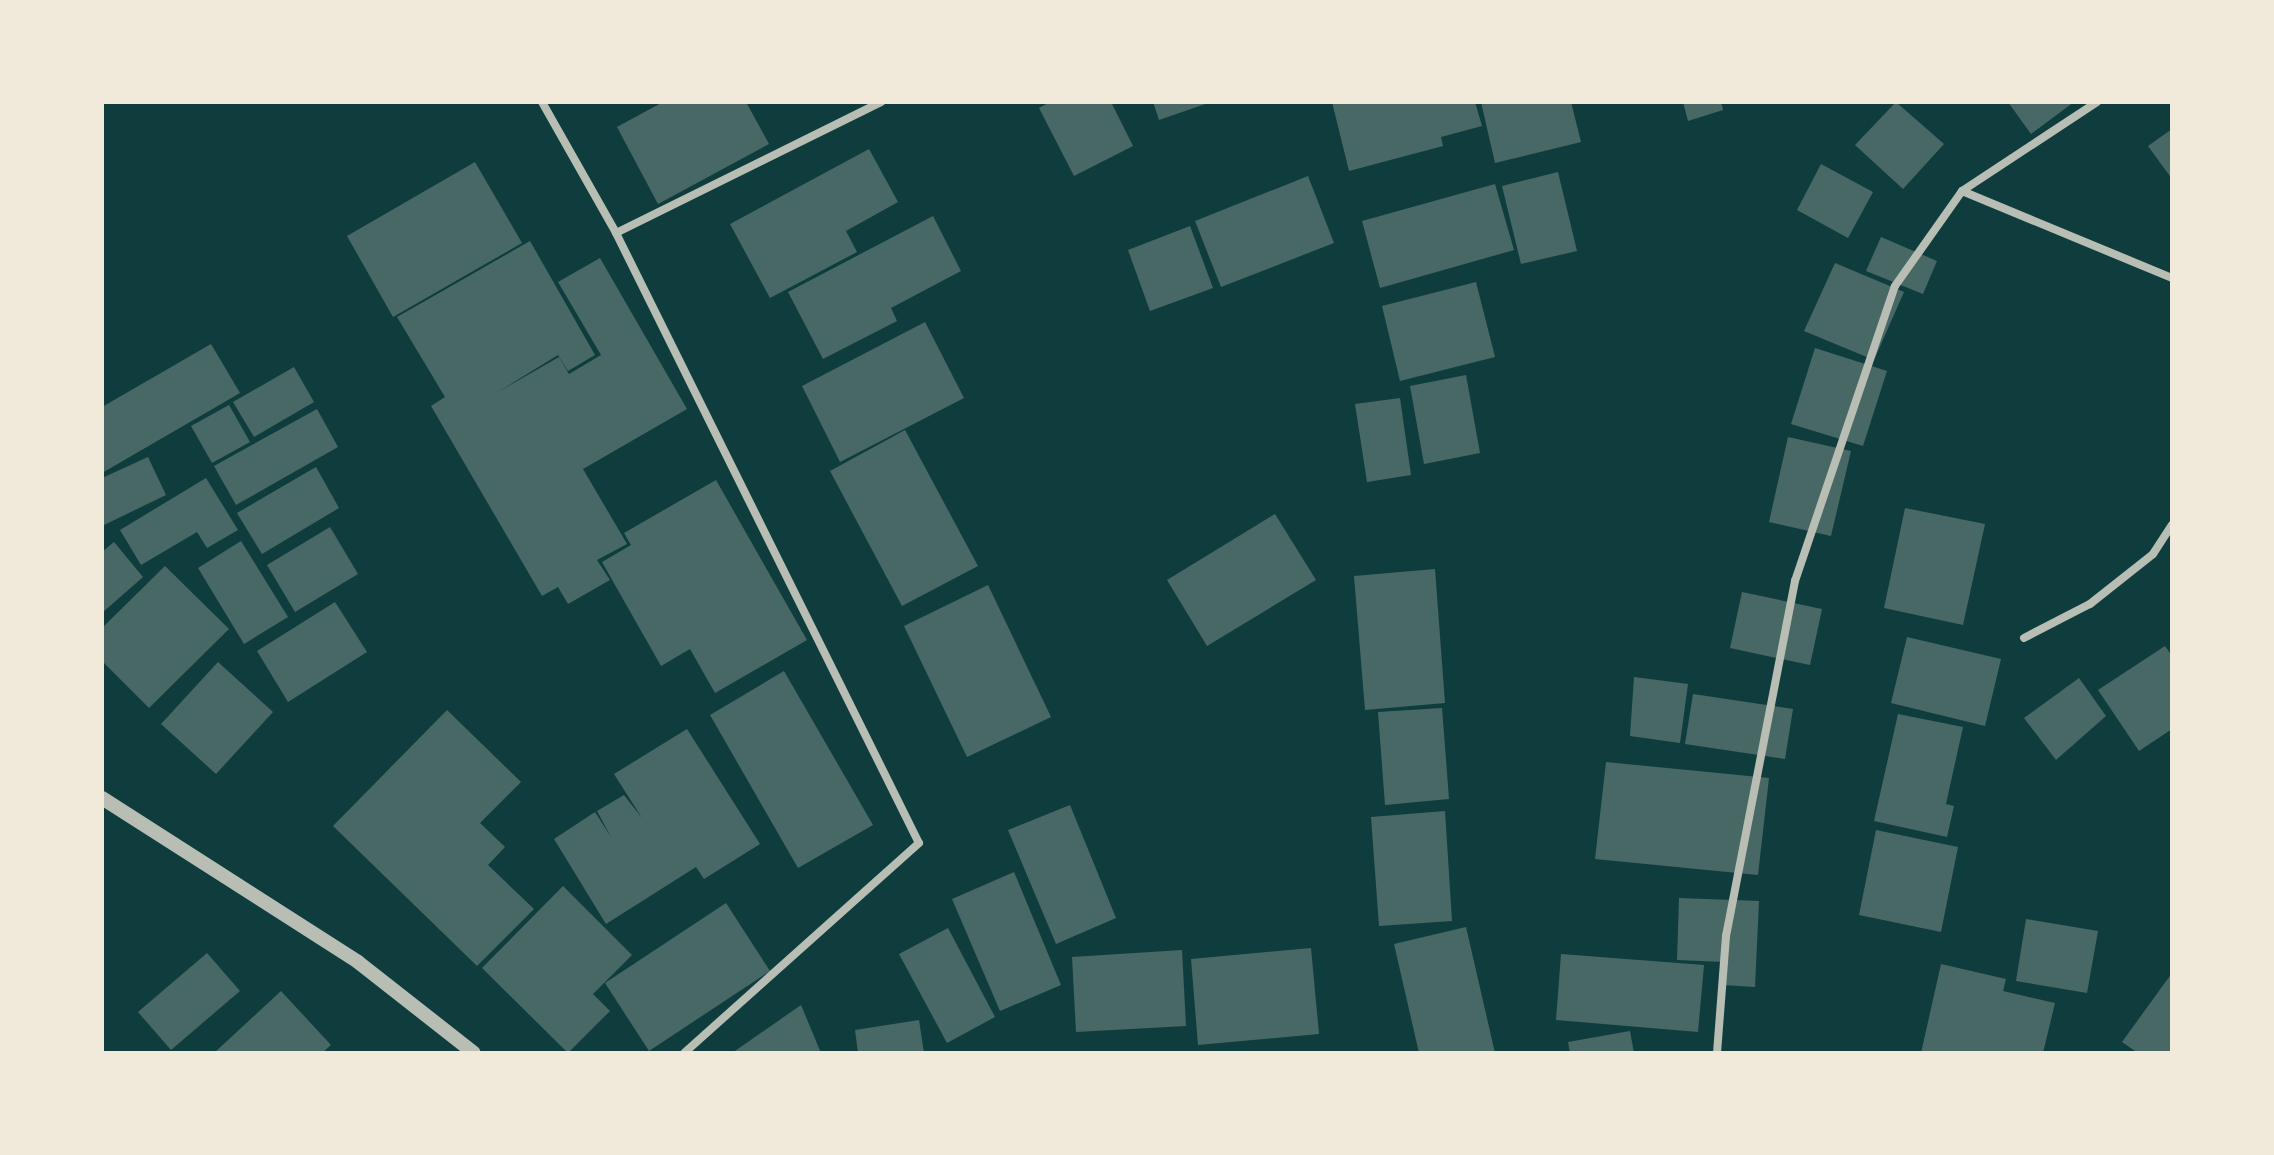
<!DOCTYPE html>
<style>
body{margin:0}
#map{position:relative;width:2274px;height:1155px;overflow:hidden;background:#0f3d3e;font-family:"Archivo Narrow",sans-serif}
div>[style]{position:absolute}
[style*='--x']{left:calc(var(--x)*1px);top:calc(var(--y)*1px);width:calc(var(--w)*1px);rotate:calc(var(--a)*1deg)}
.building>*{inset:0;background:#486865}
.minor>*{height:8px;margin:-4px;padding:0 4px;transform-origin:4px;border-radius:4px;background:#b8beb3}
.tertiary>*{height:14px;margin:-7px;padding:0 7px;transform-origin:7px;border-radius:7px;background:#b8beb3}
span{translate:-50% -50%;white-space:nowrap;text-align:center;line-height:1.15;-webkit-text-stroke:7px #f1e9da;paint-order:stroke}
.frame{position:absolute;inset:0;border:104px solid #f1e9da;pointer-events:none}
</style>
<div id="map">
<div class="building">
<i style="clip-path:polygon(663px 102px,746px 102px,769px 144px,658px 204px,617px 127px)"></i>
<i style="clip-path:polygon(1050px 102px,1111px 102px,1133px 146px,1074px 176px,1039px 108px)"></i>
<i style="clip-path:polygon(1153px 102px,1211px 102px,1159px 120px)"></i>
<i style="clip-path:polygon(1332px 102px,1475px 102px,1482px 126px,1441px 137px,1443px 146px,1349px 171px)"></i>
<i style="clip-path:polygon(1481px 102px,1571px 102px,1581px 142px,1495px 163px)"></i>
<i style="clip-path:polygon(1683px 102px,1721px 102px,1723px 110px,1688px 121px)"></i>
<i style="clip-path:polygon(1896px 102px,1944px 144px,1903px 189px,1855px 145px)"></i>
<i style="clip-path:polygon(2008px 102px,2074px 102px,2031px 134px)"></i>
<i style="clip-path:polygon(2172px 129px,2172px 179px,2148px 146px)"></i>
<i style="clip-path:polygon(869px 149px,898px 202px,846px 231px,857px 252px,770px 298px,730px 224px)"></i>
<i style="clip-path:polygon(475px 162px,522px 243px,393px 317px,347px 236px)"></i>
<i style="clip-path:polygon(1821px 164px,1873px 192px,1848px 238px,1797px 210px)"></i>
<i style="clip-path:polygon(1558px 172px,1577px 251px,1521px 264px,1502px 186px)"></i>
<i style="clip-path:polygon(1308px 176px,1334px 243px,1221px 287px,1195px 221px)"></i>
<i style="clip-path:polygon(1495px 184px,1514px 250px,1380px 288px,1362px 221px)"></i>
<i style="clip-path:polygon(933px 216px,961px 271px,891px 308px,897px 321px,823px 359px,788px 292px)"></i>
<i style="clip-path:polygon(1190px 226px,1213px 288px,1150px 311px,1128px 250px)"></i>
<i style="clip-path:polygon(1881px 237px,1937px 261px,1923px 294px,1866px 271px)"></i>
<i style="clip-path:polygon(530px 241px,595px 355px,568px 371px,558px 355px,498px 392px,559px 357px,569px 374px,601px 355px,558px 282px,600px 258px,687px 409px,583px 469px,627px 544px,597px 560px,610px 580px,568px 604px,558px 587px,542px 596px,431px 406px,445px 397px,397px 317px)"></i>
<i style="clip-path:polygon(1835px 263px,1904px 292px,1874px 360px,1804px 331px)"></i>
<i style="clip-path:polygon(1476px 282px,1495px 357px,1400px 381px,1382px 306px)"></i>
<i style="clip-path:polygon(925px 322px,964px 398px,840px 462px,802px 386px)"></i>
<i style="clip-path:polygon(211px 344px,240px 393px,102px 473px,102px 407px)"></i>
<i style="clip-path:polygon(1815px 348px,1887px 371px,1863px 446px,1791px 424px)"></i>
<i style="clip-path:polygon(294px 367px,314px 402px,254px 437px,233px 402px)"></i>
<i style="clip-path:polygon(1466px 375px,1480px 453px,1424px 464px,1410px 386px)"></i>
<i style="clip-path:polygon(1400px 398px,1411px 475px,1367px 482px,1355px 404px)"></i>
<i style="clip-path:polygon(229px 405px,250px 442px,212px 463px,191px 426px)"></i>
<i style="clip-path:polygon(317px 409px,338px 447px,236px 505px,214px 466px)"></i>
<i style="clip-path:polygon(905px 430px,978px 566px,902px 606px,830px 471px)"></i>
<i style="clip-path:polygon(1788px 437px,1851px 451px,1831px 536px,1769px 522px)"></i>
<i style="clip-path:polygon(148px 457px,166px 495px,102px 526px,102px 478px)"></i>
<i style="clip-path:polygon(316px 467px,339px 508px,262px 554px,237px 513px)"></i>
<i style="clip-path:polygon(206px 478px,238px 530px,207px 548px,197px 532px,141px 565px,120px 530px)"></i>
<i style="clip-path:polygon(716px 480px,807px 640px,715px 693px,690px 649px,661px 666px,602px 562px,631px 545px,624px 533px)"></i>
<i style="clip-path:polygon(1905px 508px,1985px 524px,1963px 625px,1884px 608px)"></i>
<i style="clip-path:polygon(1275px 514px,1316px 580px,1207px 646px,1167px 580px)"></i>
<i style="clip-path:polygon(330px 527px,358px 574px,295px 612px,267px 565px)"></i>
<i style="clip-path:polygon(241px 541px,288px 617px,244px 644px,198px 568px)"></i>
<i style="clip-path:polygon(114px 542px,143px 577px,102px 613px,102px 552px)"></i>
<i style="clip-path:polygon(165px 566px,229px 629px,149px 708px,102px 661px,102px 628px)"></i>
<i style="clip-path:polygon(1435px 569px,1445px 703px,1365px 710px,1354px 576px)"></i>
<i style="clip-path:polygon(988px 585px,1051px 717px,967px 757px,904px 626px)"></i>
<i style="clip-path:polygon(1742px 592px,1822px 609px,1810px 665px,1730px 648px)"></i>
<i style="clip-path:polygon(335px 602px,367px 652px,288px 702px,257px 651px)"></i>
<i style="clip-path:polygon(1907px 637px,2001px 659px,1985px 726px,1891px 703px)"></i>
<i style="clip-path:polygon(2165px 646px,2172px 656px,2172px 729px,2139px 751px,2098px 690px)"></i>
<i style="clip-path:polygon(218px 662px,273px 712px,216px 774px,161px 724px)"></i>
<i style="clip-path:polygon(784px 671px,873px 825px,798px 868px,710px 715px)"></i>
<i style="clip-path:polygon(1634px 677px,1688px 684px,1680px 743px,1630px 736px)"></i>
<i style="clip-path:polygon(2079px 678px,2106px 716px,2056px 760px,2024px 718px)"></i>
<i style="clip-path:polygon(1693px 694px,1793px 709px,1785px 759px,1685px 744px)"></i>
<i style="clip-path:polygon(1442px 708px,1449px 799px,1385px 805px,1378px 712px)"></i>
<i style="clip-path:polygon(447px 710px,521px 782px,480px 823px,505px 847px,488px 865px,534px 909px,477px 966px,333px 826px)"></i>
<i style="clip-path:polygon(1898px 714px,1963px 727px,1946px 804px,1954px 806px,1947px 837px,1874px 821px)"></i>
<i style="clip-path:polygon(687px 729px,760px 844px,704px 879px,696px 867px,606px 924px,554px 839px,595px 812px,611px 837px,597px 811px,624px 795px,642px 818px,614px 774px)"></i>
<i style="clip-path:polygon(1606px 762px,1769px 778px,1758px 875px,1595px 859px)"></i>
<i style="clip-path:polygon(1070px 805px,1116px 918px,1056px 944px,1008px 830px)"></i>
<i style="clip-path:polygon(1445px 811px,1452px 921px,1379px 926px,1371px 817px)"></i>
<i style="clip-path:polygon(1876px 830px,1958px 847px,1941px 932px,1859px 915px)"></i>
<i style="clip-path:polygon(1014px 872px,1061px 985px,1000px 1011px,952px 899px)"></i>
<i style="clip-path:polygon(563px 886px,632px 955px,593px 994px,610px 1011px,568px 1053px,482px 968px)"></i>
<i style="clip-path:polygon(1679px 898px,1759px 901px,1755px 987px,1722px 985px,1724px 962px,1677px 960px)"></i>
<i style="clip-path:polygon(726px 903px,770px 971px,649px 1051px,605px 983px)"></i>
<i style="clip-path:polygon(2026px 919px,2098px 931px,2087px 993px,2016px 981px)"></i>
<i style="clip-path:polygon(1466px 927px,1495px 1053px,1419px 1053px,1394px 944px)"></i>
<i style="clip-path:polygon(948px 928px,995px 1017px,947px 1043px,899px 954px)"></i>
<i style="clip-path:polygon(1311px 948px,1319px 1034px,1198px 1045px,1191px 959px)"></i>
<i style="clip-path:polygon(1182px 950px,1186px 1026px,1076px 1032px,1072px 957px)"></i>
<i style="clip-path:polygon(207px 953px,240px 991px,171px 1050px,138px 1012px)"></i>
<i style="clip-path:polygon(1561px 954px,1704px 965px,1698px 1032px,1556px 1020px)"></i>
<i style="clip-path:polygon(1941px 964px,2006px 979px,2003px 991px,2055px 1003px,2043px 1053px,1921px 1053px)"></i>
<i style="clip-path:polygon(2172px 973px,2172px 1053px,2138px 1053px,2122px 1042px)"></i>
<i style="clip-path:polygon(281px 991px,331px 1045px,322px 1053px,214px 1053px)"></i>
<i style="clip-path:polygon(801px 1005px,821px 1053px,732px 1053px)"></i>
<i style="clip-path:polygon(919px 1020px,924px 1053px,858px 1053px,855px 1030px)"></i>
<i style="clip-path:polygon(1630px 1031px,1634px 1053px,1570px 1053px,1568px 1042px)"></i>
</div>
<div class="minor">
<i style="--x:542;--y:102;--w:150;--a:60.5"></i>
<i style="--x:616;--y:233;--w:681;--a:63.59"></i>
<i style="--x:919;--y:843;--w:315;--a:138.2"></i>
<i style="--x:1962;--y:191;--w:227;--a:22.5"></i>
<i style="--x:616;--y:233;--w:296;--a:-26.3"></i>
<i style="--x:2024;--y:638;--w:74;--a:-27.3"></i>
<i style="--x:2090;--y:604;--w:80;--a:-38.4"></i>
<i style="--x:2153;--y:554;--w:35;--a:-57"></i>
<i style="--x:1717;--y:1053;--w:117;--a:-85.6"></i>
<i style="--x:1726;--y:936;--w:362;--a:-79"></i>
<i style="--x:1795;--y:581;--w:311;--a:-71.3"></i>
<i style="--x:1895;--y:286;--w:116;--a:-54.8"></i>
<i style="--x:1962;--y:191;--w:162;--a:-33.4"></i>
</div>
<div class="tertiary">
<i style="--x:102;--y:798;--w:304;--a:32.6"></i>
<i style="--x:358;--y:962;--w:147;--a:38.1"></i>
</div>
<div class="frame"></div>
</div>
